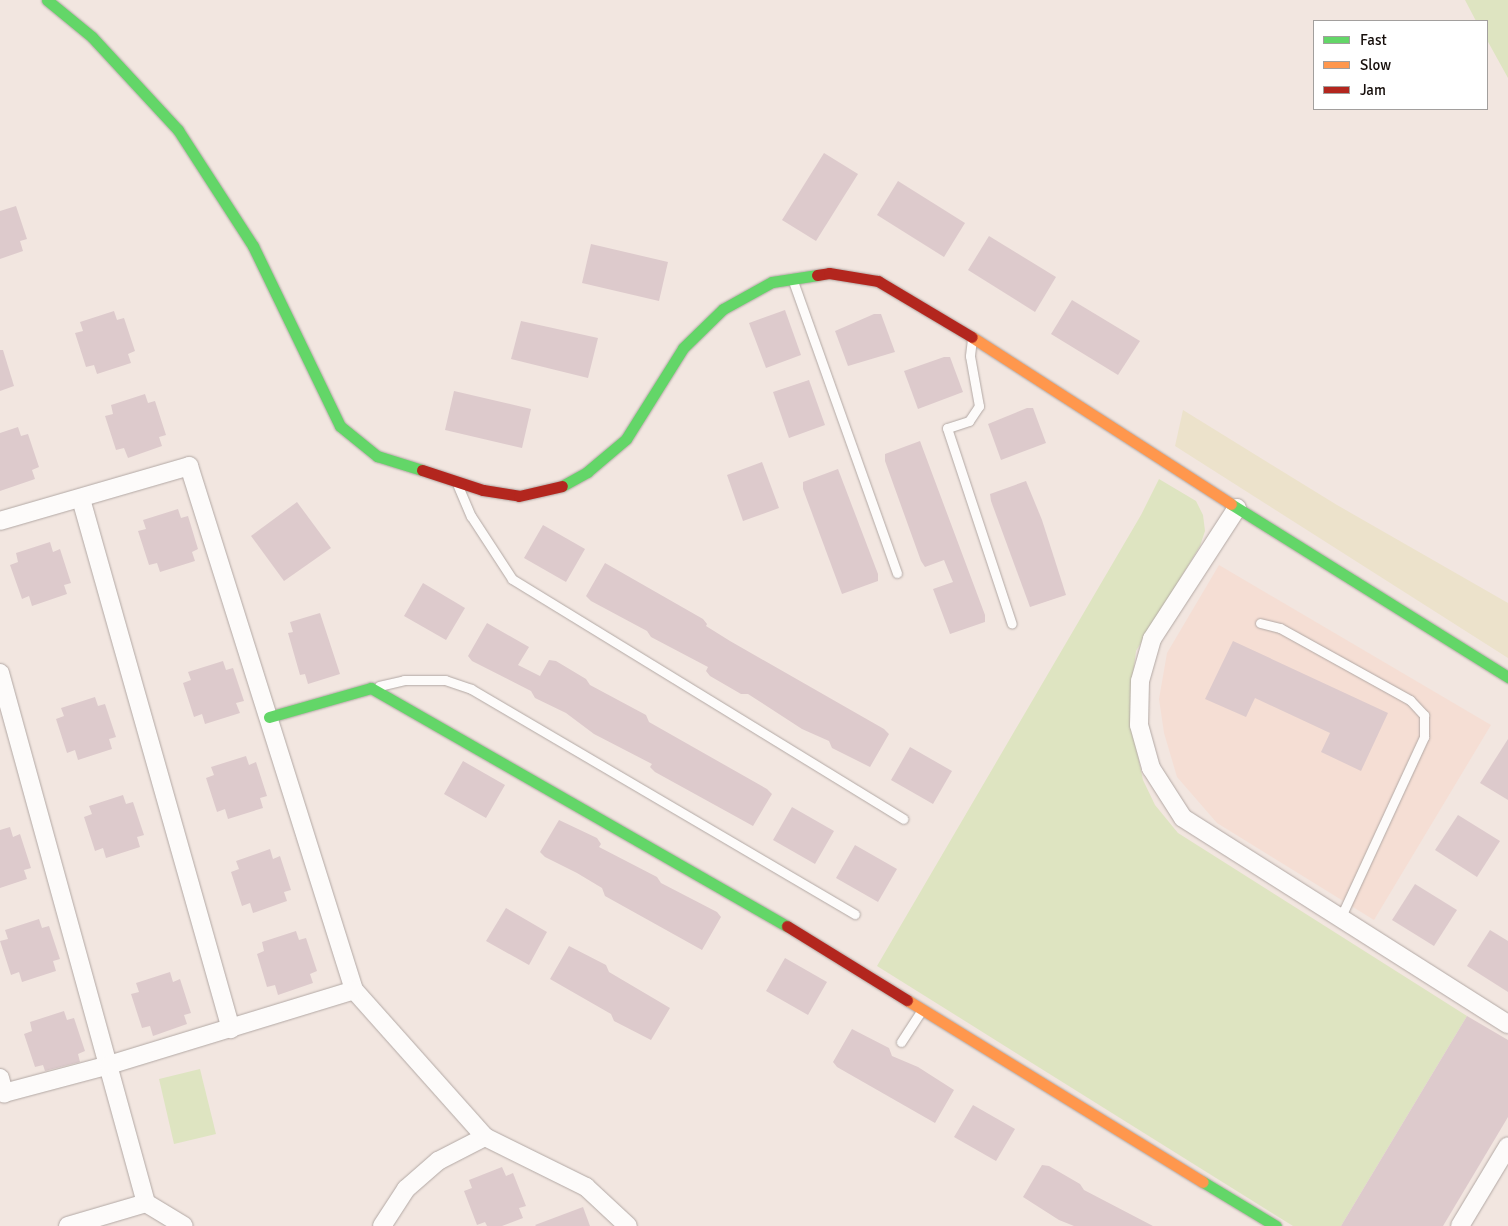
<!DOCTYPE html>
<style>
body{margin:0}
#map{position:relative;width:1508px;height:1226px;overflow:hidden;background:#f2e6e0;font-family:Signika,sans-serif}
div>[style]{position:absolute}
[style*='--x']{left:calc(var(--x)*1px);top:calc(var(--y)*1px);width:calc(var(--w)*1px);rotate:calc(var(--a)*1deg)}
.built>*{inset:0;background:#f5ded4}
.green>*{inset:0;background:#dee4c1}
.sand>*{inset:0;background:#ece2cb}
.building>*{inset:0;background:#ddcacc}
.roads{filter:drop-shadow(0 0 1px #b2a8a4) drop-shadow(0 0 1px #b2a8a4)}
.lane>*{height:9px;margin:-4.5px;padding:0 4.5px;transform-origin:4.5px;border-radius:4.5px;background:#fdfbfa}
.street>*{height:18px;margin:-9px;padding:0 9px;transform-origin:9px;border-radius:9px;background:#fdfbfa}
.fast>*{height:11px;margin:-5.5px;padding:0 5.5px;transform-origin:5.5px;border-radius:5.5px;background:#63d668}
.slow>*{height:11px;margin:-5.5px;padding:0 5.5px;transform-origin:5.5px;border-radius:5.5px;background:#ff974d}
.jam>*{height:11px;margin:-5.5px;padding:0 5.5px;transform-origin:5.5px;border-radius:5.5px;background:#b3261e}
span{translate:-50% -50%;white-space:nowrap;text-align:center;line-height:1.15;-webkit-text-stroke:5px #fff;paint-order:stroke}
.legend{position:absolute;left:1313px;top:20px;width:175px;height:90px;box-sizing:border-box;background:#fff;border:1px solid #a29f9d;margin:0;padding:6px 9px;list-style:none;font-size:15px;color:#160e0b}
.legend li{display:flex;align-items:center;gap:10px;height:25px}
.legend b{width:25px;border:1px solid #a29f9d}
</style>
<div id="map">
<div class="built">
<i style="clip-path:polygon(1219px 565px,1491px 725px,1374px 920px,1217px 823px,1177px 777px,1164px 733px,1159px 699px,1167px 653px)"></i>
</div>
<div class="green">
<i style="clip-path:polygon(1465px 0,1508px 0,1508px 78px,1487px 40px,1487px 21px,1476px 21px)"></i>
<i style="clip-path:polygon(1159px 479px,1196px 501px,1203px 515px,1205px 531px,1200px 546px,1136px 651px,1131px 692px,1133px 733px,1143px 780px,1155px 805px,1178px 833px,1467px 1016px,1341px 1226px,1293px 1226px,877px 966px,1141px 515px)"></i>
<i style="clip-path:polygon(200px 1069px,216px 1134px,174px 1144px,159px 1079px)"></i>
</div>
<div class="sand">
<i style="clip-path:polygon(1183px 410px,1337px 505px,1508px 603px,1508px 658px,1175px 446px)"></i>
</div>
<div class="building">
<i style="clip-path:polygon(824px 153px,858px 174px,816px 241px,782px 220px)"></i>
<i style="clip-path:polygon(898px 181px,965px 223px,944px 257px,877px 215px)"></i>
<i style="clip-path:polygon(16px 206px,27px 239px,20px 241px,23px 251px,0 259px,0 211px)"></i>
<i style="clip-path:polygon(989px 236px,1056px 277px,1035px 312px,968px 270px)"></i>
<i style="clip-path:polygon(591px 244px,668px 262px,659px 301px,582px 283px)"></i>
<i style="clip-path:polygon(1072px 300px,1140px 341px,1118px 375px,1051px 334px)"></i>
<i style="clip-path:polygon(785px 310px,801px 355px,766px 368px,749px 323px)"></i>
<i style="clip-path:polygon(114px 311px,117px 320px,124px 318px,135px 351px,128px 354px,131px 363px,97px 374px,94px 365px,86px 367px,75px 333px,83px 331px,80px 322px)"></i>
<i style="clip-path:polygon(874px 314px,881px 314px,895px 352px,848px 366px,835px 331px)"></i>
<i style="clip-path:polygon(521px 321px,598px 338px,588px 378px,511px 359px)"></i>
<i style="clip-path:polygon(0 350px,3px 350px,14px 386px,0 391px)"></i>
<i style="clip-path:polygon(944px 357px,950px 357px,963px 392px,918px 409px,904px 371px)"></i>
<i style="clip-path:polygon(809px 380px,825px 425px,789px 438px,773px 392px)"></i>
<i style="clip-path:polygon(454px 391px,531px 409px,522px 448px,445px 430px)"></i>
<i style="clip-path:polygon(145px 394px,148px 403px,155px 401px,166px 435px,159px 437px,162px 446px,128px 458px,124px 448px,116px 450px,105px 416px,113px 414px,111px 405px)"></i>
<i style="clip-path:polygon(1027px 408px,1033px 408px,1046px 443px,1001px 460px,988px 424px)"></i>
<i style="clip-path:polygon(18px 427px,21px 436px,28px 434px,39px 467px,32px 470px,35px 479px,0 491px,0 433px)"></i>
<i style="clip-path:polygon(920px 441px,985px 615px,985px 622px,950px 634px,933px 589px,953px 582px,944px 560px,925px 567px,921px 561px,885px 461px,885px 454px)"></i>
<i style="clip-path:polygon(762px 462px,779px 508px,743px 521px,727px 475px)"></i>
<i style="clip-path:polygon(838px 469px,878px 574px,878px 581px,842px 594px,803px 489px,803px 482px)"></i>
<i style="clip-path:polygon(1026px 481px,1042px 520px,1066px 595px,1030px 607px,991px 501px,990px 494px)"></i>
<i style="clip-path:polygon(297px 502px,331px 548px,284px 581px,251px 536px)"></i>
<i style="clip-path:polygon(178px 509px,181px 518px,188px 516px,198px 549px,192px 552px,195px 561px,160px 572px,157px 563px,149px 565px,138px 531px,146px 529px,143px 520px)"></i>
<i style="clip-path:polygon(543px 525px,585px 549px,566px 582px,524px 558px)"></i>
<i style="clip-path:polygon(50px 542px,53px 552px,60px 549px,71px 583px,64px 585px,67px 594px,32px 606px,29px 596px,22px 599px,10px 565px,18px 562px,16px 553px)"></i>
<i style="clip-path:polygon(605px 563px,703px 619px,707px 624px,706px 626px,730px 641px,884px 729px,889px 734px,870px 767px,832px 748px,829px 741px,802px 729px,748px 694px,741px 694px,710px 676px,706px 671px,708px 667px,651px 637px,647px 631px,591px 601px,586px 596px)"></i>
<i style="clip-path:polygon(423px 583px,465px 608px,446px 640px,404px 616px)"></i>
<i style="clip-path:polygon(320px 613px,340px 674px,308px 684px,305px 674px,300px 675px,288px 633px,293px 632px,290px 622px)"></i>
<i style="clip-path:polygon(487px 623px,529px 647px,518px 665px,540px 676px,549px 660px,556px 661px,586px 679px,590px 685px,646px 715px,649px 722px,767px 789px,772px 794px,753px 826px,655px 772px,650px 767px,652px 764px,594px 734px,566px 713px,535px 698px,531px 691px,472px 661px,468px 656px)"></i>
<i style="clip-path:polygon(1233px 641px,1388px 713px,1361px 771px,1321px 752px,1330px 733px,1255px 698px,1246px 717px,1205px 699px)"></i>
<i style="clip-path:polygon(223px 661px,226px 670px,233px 668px,244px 701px,236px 703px,240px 713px,205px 724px,202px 714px,194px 717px,183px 683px,191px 680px,188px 672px)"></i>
<i style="clip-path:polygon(95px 697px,98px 706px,105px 704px,116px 737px,109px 739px,112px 749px,78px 760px,75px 750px,67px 753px,56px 719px,64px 716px,61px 708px)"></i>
<i style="clip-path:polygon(1508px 739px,1508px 800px,1480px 783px)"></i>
<i style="clip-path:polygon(910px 747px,952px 771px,933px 804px,891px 780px)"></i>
<i style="clip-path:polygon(246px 756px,249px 765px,256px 762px,267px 796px,260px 798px,263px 808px,228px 819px,225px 809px,217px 812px,206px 778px,214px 775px,211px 767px)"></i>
<i style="clip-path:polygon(463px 761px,505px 785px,486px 818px,444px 794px)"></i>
<i style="clip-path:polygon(123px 795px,126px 804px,133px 802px,144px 835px,137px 837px,140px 847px,106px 858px,103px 848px,95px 851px,84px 817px,92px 814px,89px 806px)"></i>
<i style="clip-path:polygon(792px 807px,834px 831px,815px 864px,773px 840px)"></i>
<i style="clip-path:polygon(1458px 815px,1500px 841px,1477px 877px,1435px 850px)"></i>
<i style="clip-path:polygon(559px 820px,597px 838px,601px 844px,599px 847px,657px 877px,661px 883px,717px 912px,721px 917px,702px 950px,605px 896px,602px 888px,577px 873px,545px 857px,540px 852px)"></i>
<i style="clip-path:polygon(10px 827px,13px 837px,20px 834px,31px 868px,24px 870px,27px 879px,0 888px,0 830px)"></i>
<i style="clip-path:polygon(855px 845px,897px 869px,878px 902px,836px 878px)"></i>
<i style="clip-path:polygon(270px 849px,273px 859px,280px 856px,291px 890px,284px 892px,287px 901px,253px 913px,250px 903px,242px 906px,231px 872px,239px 869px,236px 861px)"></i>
<i style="clip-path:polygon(1415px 884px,1457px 910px,1434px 946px,1392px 920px)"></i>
<i style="clip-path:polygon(506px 908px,547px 932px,529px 965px,486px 941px)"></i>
<i style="clip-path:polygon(39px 919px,42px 928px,49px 926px,60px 959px,53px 961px,56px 971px,22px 982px,19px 972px,11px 975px,0 941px,8px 939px,5px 930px)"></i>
<i style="clip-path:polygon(1490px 930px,1508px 941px,1508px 992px,1467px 966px)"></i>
<i style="clip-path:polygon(296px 931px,299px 940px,306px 938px,317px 971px,310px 974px,313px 983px,278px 995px,275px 985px,267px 987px,257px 954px,264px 951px,262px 942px)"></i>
<i style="clip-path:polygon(569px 946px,606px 965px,609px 972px,670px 1008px,651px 1040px,614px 1021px,611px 1014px,550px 979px)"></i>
<i style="clip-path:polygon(785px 958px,827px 982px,808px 1015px,766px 991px)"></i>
<i style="clip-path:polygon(170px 972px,173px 982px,180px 979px,191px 1013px,184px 1015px,187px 1024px,153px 1036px,150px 1026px,142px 1028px,131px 994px,139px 992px,136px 983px)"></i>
<i style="clip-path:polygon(64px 1011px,67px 1020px,74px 1018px,85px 1051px,78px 1054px,80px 1062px,45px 1071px,43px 1065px,35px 1067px,24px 1034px,32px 1031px,30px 1022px)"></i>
<i style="clip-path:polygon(1467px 1016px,1508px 1040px,1508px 1117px,1443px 1226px,1341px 1226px)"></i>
<i style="clip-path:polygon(852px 1029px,889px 1048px,892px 1056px,918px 1067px,954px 1090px,935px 1123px,837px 1067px,833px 1062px)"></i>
<i style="clip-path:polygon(973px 1105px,1015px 1129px,996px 1161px,954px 1137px)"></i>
<i style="clip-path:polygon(1042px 1165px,1049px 1166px,1080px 1184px,1084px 1190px,1153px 1226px,1074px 1226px,1059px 1220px,1023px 1197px)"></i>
<i style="clip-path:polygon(502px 1167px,506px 1176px,513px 1173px,526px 1206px,519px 1208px,523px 1218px,502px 1226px,487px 1226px,485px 1222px,477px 1225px,464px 1191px,472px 1188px,469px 1180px)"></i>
<i style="clip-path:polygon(583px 1207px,590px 1226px,536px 1226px,535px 1225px)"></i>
</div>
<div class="roads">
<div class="lane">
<i style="--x:793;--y:281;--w:310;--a:70.4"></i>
<i style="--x:972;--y:339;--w:17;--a:97"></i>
<i style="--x:970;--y:356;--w:51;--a:79.8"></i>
<i style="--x:979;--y:406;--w:18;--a:124"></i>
<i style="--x:969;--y:421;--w:23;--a:162"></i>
<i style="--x:947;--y:428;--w:206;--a:71.7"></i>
<i style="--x:458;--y:486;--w:33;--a:67"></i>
<i style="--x:471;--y:516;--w:75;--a:56.9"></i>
<i style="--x:512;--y:579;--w:459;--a:31.5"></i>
<i style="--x:1260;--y:623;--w:21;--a:14"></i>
<i style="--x:1280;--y:628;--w:149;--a:29"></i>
<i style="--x:1410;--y:700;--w:21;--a:47"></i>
<i style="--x:1424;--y:715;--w:22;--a:90"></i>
<i style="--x:1424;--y:737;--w:200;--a:114.8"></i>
<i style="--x:379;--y:686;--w:26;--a:-13"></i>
<i style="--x:404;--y:680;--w:41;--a:0"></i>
<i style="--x:445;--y:680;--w:28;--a:19"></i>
<i style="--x:471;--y:689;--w:445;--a:30.4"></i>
<i style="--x:901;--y:1042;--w:37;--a:-57"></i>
</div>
<div class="street">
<i style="--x:81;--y:499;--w:551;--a:74.2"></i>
<i style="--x:1237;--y:508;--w:156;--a:123"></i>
<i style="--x:1152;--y:639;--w:44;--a:105.9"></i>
<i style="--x:1140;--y:681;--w:44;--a:91.3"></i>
<i style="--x:1139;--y:725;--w:45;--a:74.4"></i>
<i style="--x:1151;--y:768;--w:59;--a:57.4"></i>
<i style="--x:1183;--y:818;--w:385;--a:32.4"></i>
<i style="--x:0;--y:521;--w:197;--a:-16.2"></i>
<i style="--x:189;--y:466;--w:549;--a:72.52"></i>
<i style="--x:354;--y:990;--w:197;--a:48.3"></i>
<i style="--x:485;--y:1137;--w:113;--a:26.3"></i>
<i style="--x:586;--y:1187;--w:57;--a:42.9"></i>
<i style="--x:0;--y:673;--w:550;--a:74.6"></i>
<i style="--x:0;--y:1078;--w:16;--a:75"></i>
<i style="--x:4;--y:1093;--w:109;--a:-14.9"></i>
<i style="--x:109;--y:1065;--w:256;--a:-17"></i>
<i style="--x:68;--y:1226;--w:81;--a:-16.4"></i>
<i style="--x:146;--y:1203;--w:44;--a:31.2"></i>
<i style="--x:382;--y:1226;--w:44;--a:-57"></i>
<i style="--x:406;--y:1189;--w:43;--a:-41.2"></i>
<i style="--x:438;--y:1161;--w:53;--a:-27.1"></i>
<i style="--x:1460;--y:1226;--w:93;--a:-59"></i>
</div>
<div class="fast">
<i style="--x:47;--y:0;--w:58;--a:39.4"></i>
<i style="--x:92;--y:37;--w:127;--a:47.2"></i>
<i style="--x:178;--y:130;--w:138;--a:57.1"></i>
<i style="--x:253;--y:246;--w:200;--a:64.2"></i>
<i style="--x:340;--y:426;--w:48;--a:39"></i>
<i style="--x:377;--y:456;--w:47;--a:17.3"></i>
<i style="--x:562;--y:486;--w:29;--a:-29"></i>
<i style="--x:587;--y:472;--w:51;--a:-40.2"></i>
<i style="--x:626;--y:439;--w:107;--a:-57.9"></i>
<i style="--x:683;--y:348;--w:56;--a:-44.3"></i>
<i style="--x:723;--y:309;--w:56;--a:-28.9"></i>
<i style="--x:772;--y:282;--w:46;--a:-8.8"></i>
<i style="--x:1231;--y:504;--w:327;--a:32"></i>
<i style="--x:269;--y:717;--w:106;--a:-15.9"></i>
<i style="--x:371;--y:688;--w:479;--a:29.8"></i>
<i style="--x:1203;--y:1182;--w:85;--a:31.1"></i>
</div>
<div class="slow">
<i style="--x:972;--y:337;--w:308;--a:32.8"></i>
<i style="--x:907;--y:1000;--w:347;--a:31.6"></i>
</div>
<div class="jam">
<i style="--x:817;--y:275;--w:12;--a:-9"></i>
<i style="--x:829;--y:273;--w:50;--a:9.3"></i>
<i style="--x:878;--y:281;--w:109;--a:30.8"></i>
<i style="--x:422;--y:470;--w:64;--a:18.2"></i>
<i style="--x:483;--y:490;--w:36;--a:9"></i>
<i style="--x:519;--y:496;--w:44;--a:-13.1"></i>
<i style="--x:787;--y:926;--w:141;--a:31.7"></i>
</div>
</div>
<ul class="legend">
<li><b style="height:6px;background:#63d668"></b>Fast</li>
<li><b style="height:6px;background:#ff974d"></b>Slow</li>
<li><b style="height:6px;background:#b3261e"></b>Jam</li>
</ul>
</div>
